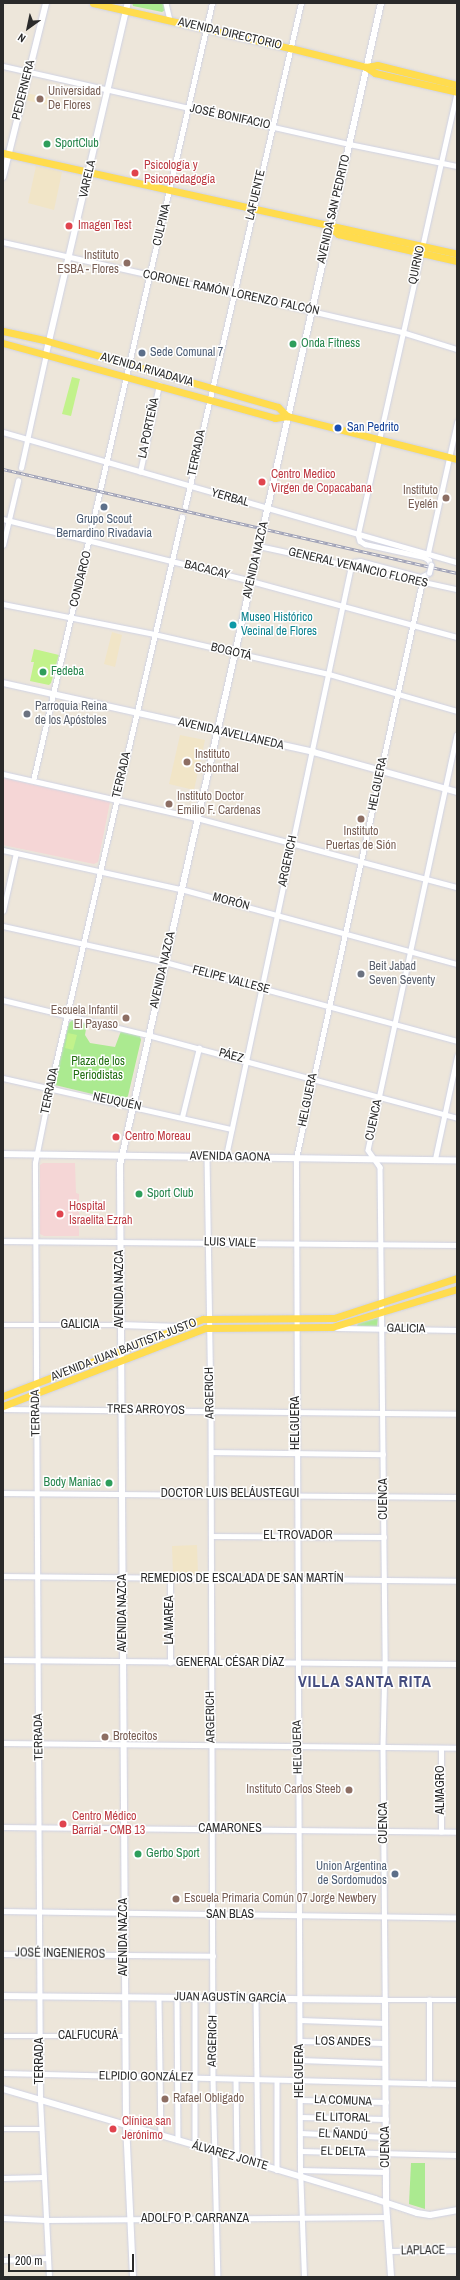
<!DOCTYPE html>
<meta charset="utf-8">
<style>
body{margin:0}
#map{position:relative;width:460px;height:2280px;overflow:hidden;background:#ede6da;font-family:"Archivo Narrow",sans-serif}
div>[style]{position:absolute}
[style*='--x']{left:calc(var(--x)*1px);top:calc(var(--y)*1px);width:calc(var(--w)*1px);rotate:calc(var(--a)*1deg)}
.education>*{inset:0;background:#f1e5c7}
.medical>*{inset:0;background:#f5d6d6}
.green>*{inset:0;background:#abea90}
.pitch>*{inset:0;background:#c2f28b}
.roads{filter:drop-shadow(0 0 1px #cfd2e4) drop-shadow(0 0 1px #cfd2e4)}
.street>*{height:4.5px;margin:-2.25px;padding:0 2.25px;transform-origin:2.25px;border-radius:2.25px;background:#fff}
.secondary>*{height:6px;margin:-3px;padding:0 3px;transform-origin:3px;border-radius:3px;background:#fff}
.primary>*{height:7px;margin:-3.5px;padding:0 3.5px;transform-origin:3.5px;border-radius:3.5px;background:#ffdc4e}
.rail>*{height:3px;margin-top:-1.5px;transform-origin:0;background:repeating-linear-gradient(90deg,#fff 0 4.5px,#9c9fb6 0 9px);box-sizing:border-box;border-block:1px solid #9c9fb6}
.bridges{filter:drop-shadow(0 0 1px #cfd2e4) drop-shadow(0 0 1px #cfd2e4)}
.street-bridge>*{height:4.5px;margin:-2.25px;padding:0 2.25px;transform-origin:2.25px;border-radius:2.25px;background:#fff}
.dots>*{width:11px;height:11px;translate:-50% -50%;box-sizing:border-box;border:2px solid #fff;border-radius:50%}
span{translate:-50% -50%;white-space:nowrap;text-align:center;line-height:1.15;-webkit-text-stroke:3px #fff;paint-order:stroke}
.street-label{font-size:12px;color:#2a2a2a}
.education-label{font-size:12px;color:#785e54}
.left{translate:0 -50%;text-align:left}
.right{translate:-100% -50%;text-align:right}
.leisure-label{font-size:12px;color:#27864d}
.health-label{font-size:12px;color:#be3a42}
.service-label{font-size:12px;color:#4e5e75}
.transit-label{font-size:12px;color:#164399}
.culture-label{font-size:12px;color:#0d838f}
.worship-label{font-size:12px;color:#5b616d}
.park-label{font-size:12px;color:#226e12}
.district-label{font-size:16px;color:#454d7f;font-weight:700;letter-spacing:1px}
.frame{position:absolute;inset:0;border:4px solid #2a2a2a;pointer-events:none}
.north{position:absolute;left:8px;top:8px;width:40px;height:40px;-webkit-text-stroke:3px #fff;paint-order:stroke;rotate:213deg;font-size:11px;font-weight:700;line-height:16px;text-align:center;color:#2a2a2a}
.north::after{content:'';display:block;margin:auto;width:14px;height:18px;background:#2a2a2a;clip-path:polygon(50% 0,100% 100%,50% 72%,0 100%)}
.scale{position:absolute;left:8px;top:2254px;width:126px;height:18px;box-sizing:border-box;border:2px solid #2a2a2a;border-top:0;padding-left:5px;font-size:12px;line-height:14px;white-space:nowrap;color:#2a2a2a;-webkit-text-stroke:3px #fff;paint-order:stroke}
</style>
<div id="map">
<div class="education">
<i style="clip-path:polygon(26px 93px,54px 99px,53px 106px,25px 100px)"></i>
<i style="clip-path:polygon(36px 166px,62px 172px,54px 210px,28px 203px)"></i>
<i style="clip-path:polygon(112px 632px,122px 635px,115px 667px,104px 664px)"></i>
<i style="clip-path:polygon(180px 735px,205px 740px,194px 790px,169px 784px)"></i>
<i style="clip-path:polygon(197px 1545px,198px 1575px,173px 1575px,172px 1546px)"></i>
</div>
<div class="medical">
<i style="clip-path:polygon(3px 778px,110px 802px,98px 862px,94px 864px,3px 845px)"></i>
<i style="clip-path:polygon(43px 1163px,75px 1163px,76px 1193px,79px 1194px,79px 1236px,44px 1236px,40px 1234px,40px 1165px)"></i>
</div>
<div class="green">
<i style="clip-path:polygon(132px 3px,164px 3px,165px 10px,162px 12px,133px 6px)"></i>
<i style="clip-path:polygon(72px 1020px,87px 1023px,85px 1035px,90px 1043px,115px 1047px,121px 1031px,140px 1036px,141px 1040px,128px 1096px,124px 1100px,121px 1101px,55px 1085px,54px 1083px,69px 1023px)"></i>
<i style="clip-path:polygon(378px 1318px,377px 1327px,357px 1326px,358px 1323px)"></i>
<i style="clip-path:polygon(411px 2163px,425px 2163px,425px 2209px,409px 2204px)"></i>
</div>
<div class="pitch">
<i style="clip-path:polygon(72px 377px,80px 379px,71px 416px,62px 414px)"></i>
<i style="clip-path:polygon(34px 649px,59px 655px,51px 683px,49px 685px,30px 681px,34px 662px,31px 662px)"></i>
<i style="clip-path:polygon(68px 1033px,77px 1035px,73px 1050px,65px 1048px)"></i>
</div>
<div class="roads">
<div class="street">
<i style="--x:166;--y:3;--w:18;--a:77"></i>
<i style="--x:3;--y:66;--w:355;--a:12.7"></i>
<i style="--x:349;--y:144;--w:110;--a:11.5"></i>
<i style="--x:3;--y:242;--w:316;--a:12.6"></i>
<i style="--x:311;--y:311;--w:93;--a:13"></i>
<i style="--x:402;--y:332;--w:58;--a:17.2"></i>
<i style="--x:3;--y:432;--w:472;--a:16"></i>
<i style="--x:21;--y:468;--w:117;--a:-77.6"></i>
<i style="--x:140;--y:472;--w:89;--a:-77.7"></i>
<i style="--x:185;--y:507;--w:517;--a:-77.04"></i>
<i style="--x:3;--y:519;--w:256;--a:14"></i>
<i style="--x:251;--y:581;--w:213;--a:15.2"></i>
<i style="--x:358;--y:534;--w:454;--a:-77.4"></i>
<i style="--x:358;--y:534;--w:7;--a:74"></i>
<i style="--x:360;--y:541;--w:6;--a:31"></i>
<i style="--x:365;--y:544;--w:60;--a:12.4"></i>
<i style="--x:424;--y:557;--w:6;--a:31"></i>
<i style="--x:429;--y:560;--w:5;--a:68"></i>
<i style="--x:3;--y:545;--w:66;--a:-76.8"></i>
<i style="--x:259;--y:546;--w:203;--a:12.3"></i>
<i style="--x:428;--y:553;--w:134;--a:-77.5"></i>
<i style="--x:3;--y:604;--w:154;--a:11.2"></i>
<i style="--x:154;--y:634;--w:180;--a:12.9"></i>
<i style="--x:329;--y:674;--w:133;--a:16.1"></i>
<i style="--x:457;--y:735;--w:424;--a:102.1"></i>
<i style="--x:368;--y:1150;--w:21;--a:55"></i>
<i style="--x:380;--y:1167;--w:497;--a:89.4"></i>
<i style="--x:385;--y:1664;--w:83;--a:91.4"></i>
<i style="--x:383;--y:1747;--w:253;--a:89.5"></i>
<i style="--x:385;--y:2000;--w:72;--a:0"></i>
<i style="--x:3;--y:774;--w:199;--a:12.8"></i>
<i style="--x:197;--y:818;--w:269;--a:14.9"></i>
<i style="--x:33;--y:781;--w:798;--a:-77.04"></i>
<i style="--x:3;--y:850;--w:182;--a:12.4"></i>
<i style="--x:181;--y:889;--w:286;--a:15.2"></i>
<i style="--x:3;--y:911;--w:59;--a:-77.4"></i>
<i style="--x:3;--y:926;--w:166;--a:12.5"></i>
<i style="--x:165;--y:962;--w:302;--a:15.1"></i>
<i style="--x:3;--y:1000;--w:149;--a:13.6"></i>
<i style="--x:148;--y:1035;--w:320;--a:15"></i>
<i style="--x:3;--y:1078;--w:234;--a:12.6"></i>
<i style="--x:182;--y:1117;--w:71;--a:-76.2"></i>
<i style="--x:207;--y:1156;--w:255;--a:89.1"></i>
<i style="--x:211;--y:1411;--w:667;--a:89.83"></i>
<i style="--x:213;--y:2078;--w:199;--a:88.6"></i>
<i style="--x:226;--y:1156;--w:603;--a:-78.04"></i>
<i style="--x:351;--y:566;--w:5;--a:-53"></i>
<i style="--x:354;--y:562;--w:6;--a:-9"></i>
<i style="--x:360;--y:561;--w:63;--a:14.7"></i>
<i style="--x:421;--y:577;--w:9;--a:-27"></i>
<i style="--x:435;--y:1159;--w:105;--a:-77.9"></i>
<i style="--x:3;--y:1241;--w:454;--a:0.5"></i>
<i style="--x:3;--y:1325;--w:117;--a:0"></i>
<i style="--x:337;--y:1328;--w:120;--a:1"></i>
<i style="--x:3;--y:1409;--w:454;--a:0.6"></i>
<i style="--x:211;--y:1452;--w:172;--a:0.7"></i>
<i style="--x:3;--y:1493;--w:454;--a:0.5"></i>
<i style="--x:212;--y:1536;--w:172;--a:0.3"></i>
<i style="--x:3;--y:1576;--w:454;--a:0.6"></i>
<i style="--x:3;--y:1660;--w:454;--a:0.5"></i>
<i style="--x:170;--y:1663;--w:85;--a:-90"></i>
<i style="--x:3;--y:1743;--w:454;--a:0.6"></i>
<i style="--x:3;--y:1827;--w:454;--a:0.6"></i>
<i style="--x:441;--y:1832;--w:83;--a:-90"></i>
<i style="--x:3;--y:1911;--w:454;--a:0.8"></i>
<i style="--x:3;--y:1954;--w:210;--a:0.5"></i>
<i style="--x:159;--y:1998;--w:137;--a:89.2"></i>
<i style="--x:177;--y:1998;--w:142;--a:89.6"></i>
<i style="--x:195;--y:1998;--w:147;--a:90"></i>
<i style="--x:256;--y:1998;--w:166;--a:89.3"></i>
<i style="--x:300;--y:2020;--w:85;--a:2"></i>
<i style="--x:3;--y:2036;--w:122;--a:0"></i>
<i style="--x:300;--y:2041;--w:85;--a:1.3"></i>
<i style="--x:300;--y:2060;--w:85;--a:2"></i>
<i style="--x:3;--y:2073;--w:454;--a:1.4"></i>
<i style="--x:236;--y:2080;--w:77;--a:89.3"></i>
<i style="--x:277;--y:2081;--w:89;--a:90"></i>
<i style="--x:429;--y:2084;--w:84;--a:-90"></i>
<i style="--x:300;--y:2100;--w:86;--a:1.3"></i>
<i style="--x:300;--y:2117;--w:86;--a:1.3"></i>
<i style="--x:3;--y:2129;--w:39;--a:0"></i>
<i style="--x:300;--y:2133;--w:86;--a:2.7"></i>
<i style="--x:300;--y:2151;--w:157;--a:1.5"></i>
<i style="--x:300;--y:2170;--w:86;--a:1.3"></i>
<i style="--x:3;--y:2178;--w:40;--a:-1.4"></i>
<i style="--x:3;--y:2218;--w:43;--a:2.7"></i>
<i style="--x:46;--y:2220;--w:341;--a:-0.5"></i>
<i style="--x:389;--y:2251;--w:68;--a:-0.8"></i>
<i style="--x:3;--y:2260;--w:45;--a:-2.5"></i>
<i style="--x:49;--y:2277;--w:177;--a:-92.9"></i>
<i style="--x:40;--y:2100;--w:937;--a:-90.31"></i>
<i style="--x:35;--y:1163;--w:76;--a:-78.7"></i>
<i style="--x:50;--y:1088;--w:586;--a:-76.98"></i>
<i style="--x:304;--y:2277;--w:107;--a:-92.1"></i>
<i style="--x:300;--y:2170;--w:1012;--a:-90.23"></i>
<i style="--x:296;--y:1158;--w:590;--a:-77.66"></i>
</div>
<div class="secondary">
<i style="--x:3;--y:177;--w:179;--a:-76.1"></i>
<i style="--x:46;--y:354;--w:360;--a:-76.9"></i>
<i style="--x:3;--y:683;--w:318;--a:12.5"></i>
<i style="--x:313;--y:752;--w:149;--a:15.5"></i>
<i style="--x:3;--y:1154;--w:454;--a:0.8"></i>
<i style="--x:120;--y:1325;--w:61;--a:1.9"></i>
<i style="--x:3;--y:1996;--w:382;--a:0.6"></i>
<i style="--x:385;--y:2000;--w:203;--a:89.7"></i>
<i style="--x:386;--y:2203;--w:74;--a:86.1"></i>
<i style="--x:3;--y:2089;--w:221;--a:16.3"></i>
<i style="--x:215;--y:2151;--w:167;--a:16.7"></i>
<i style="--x:375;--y:2199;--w:44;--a:18.4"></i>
<i style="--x:417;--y:2213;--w:13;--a:9"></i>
<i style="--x:430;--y:2215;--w:27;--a:-10"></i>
<i style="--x:133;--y:2277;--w:152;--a:-92.6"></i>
<i style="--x:126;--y:2125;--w:960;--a:-90.36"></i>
<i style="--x:120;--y:1165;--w:1191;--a:-77.34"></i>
</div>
<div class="primary">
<i style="--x:93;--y:3;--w:202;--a:12.9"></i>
<i style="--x:290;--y:48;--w:78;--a:14"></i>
<i style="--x:366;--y:67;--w:11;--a:34"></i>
<i style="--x:375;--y:73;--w:84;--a:13"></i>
<i style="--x:366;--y:67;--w:11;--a:-10"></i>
<i style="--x:377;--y:65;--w:82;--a:14"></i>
<i style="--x:3;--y:153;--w:465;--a:12.5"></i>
<i style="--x:330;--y:227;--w:11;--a:41"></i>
<i style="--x:338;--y:234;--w:122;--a:12.8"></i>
<i style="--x:3;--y:331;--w:42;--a:12.4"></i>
<i style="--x:44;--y:340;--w:243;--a:16"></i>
<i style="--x:278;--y:407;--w:13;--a:45"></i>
<i style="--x:3;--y:343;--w:282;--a:15.4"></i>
<i style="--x:275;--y:418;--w:12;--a:-9"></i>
<i style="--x:287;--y:416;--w:175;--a:14.2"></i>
<i style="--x:3;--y:1396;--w:214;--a:-21.1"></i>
<i style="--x:203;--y:1319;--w:131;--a:-0.4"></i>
<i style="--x:334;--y:1318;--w:129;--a:-18"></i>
<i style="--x:3;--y:1406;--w:217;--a:-21.1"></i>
<i style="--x:205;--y:1328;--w:127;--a:-0.5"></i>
<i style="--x:332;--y:1327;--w:131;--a:-16.9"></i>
</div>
</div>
<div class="rail">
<i style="--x:3;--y:469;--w:466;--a:12.9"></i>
</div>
<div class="bridges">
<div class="street-bridge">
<i style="--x:429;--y:573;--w:8;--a:-76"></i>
</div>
</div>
<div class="dots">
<i style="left:40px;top:99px;background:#8d6e63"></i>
<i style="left:47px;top:144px;background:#2e9e5b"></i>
<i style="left:135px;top:173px;background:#e0444e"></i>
<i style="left:69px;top:226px;background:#e0444e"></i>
<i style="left:127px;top:263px;background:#8d6e63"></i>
<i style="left:293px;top:344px;background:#2e9e5b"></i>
<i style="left:142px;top:353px;background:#5c6f8a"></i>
<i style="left:338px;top:428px;background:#1a4fb4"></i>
<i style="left:262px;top:482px;background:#e0444e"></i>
<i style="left:446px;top:498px;background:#8d6e63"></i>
<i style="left:104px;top:507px;background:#5c6f8a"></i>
<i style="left:233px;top:625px;background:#0f9aa8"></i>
<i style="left:43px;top:672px;background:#2e9e5b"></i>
<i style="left:27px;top:714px;background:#6b7280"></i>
<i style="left:187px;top:762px;background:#8d6e63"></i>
<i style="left:169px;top:804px;background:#8d6e63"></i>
<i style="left:361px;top:819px;background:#8d6e63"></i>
<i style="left:361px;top:974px;background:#6b7280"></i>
<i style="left:126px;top:1018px;background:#8d6e63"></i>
<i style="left:116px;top:1137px;background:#e0444e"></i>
<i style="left:139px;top:1194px;background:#2e9e5b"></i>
<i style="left:60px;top:1214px;background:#e0444e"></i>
<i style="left:109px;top:1483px;background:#2e9e5b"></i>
<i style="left:105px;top:1737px;background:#8d6e63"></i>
<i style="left:349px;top:1790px;background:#8d6e63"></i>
<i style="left:63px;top:1824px;background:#e0444e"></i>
<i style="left:138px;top:1854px;background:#2e9e5b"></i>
<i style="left:395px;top:1874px;background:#5c6f8a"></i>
<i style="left:176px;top:1899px;background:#8d6e63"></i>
<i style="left:165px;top:2099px;background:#8d6e63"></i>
<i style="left:113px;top:2129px;background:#e0444e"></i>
</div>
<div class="street-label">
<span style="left:230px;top:34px;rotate:13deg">AVENIDA DIRECTORIO</span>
<span style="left:24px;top:90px;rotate:-76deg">PEDERNERA</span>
<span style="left:230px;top:117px;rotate:12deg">JOSÉ BONIFACIO</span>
<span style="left:88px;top:179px;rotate:-77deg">VARELA</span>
<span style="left:256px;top:195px;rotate:-77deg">LAFUENTE</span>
<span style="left:334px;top:209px;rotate:-77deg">AVENIDA SAN PEDRITO</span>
<span style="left:162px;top:225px;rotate:-77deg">CULPINA</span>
<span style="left:417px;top:265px;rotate:-78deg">QUIRNO</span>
<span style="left:231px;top:293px;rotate:12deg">CORONEL RAMÓN LORENZO FALCÓN</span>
<span style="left:147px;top:370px;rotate:16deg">AVENIDA RIVADAVIA</span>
<span style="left:149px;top:428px;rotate:-78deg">LA PORTEÑA</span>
<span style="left:197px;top:453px;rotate:-78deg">TERRADA</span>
<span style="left:230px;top:498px;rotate:16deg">YERBAL</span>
<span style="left:256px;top:560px;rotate:-77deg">AVENIDA NAZCA</span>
<span style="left:358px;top:568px;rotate:13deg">GENERAL VENANCIO FLORES</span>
<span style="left:207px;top:570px;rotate:14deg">BACACAY</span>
<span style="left:81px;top:579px;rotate:-76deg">CONDARCO</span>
<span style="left:231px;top:652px;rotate:13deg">BOGOTÁ</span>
<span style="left:231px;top:734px;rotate:13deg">AVENIDA AVELLANEDA</span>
<span style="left:122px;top:775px;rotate:-77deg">TERRADA</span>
<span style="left:378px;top:784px;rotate:-78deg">HELGUERA</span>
<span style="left:288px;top:861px;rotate:-78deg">ARGERICH</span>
<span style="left:231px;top:902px;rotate:15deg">MORÓN</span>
<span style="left:163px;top:970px;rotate:-77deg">AVENIDA NAZCA</span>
<span style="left:231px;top:980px;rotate:15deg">FELIPE VALLESE</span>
<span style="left:231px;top:1056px;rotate:15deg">PÁEZ</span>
<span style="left:50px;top:1091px;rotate:-78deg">TERRADA</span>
<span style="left:308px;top:1100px;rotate:-78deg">HELGUERA</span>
<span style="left:117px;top:1102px;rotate:12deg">NEUQUÉN</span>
<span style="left:374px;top:1120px;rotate:-78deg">CUENCA</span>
<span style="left:230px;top:1157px;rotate:1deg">AVENIDA GAONA</span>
<span style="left:230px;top:1243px;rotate:2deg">LUIS VIALE</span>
<span style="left:120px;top:1289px;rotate:-90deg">AVENIDA NAZCA</span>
<span style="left:80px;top:1325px">GALICIA</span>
<span style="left:406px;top:1329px;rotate:1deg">GALICIA</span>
<span style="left:124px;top:1350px;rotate:-21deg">AVENIDA JUAN BAUTISTA JUSTO</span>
<span style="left:210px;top:1393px;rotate:-91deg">ARGERICH</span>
<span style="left:146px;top:1410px;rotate:1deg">TRES ARROYOS</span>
<span style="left:36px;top:1413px;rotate:-91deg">TERRADA</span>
<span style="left:296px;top:1423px;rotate:-90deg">HELGUERA</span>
<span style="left:230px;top:1494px">DOCTOR LUIS BELÁUSTEGUI</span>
<span style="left:384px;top:1499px;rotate:-90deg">CUENCA</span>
<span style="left:298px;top:1536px">EL TROVADOR</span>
<span style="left:242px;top:1579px">REMEDIOS DE ESCALADA DE SAN MARTÍN</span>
<span style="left:123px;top:1613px;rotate:-90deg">AVENIDA NAZCA</span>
<span style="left:170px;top:1620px;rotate:-90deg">LA MAREA</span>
<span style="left:230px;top:1663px">GENERAL CÉSAR DÍAZ</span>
<span style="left:211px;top:1717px;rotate:-91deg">ARGERICH</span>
<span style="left:39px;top:1737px;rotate:-91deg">TERRADA</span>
<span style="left:298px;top:1747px;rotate:-91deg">HELGUERA</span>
<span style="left:441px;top:1790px;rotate:-90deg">ALMAGRO</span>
<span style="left:384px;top:1823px;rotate:-90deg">CUENCA</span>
<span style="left:230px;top:1829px">CAMARONES</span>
<span style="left:230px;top:1915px">SAN BLAS</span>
<span style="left:124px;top:1937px;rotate:-90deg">AVENIDA NAZCA</span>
<span style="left:60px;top:1954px;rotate:1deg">JOSÉ INGENIEROS</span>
<span style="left:230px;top:1998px;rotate:1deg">JUAN AGUSTÍN GARCÍA</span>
<span style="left:88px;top:2036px">CALFUCURÁ</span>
<span style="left:213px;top:2041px;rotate:-89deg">ARGERICH</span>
<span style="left:343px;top:2042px;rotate:1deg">LOS ANDES</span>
<span style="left:40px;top:2061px;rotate:-90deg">TERRADA</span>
<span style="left:300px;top:2071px;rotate:-90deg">HELGUERA</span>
<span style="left:146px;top:2077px;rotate:1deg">ELPIDIO GONZÁLEZ</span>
<span style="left:343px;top:2101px;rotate:2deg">LA COMUNA</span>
<span style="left:343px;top:2118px;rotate:1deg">EL LITORAL</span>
<span style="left:343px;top:2135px;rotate:3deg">EL ÑANDÚ</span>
<span style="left:386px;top:2147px;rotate:-90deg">CUENCA</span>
<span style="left:343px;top:2152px;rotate:1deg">EL DELTA</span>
<span style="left:230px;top:2156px;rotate:16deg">ÁLVAREZ JONTE</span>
<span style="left:195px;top:2219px">ADOLFO P. CARRANZA</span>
<span style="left:423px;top:2251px;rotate:-1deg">LAPLACE</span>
</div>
<div class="education-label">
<span class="left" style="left:48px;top:99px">Universidad<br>De Flores</span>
<span class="right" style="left:119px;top:263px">Instituto<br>ESBA - Flores</span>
<span class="right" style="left:438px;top:498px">Instituto<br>Eyelén</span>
<span class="left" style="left:195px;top:762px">Instituto<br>Schonthal</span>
<span class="left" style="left:177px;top:804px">Instituto Doctor<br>Emilio F. Cardenas</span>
<span style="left:361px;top:839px">Instituto<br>Puertas de Sión</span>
<span class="right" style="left:118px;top:1018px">Escuela Infantil<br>El Payaso</span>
<span class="left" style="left:113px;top:1737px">Brotecitos</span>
<span class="right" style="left:341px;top:1790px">Instituto Carlos Steeb</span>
<span class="left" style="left:184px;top:1899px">Escuela Primaria Común 07 Jorge Newbery</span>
<span class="left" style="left:173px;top:2099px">Rafael Obligado</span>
</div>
<div class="leisure-label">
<span class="left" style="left:55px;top:144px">SportClub</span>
<span class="left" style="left:301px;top:344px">Onda Fitness</span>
<span class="left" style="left:51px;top:672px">Fedeba</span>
<span class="left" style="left:147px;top:1194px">Sport Club</span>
<span class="right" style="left:101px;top:1483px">Body Maniac</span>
<span class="left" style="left:146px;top:1854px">Gerbo Sport</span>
</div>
<div class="health-label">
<span class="left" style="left:144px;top:173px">Psicología y<br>Psicopedagogía</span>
<span class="left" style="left:78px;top:226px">Imagen Test</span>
<span class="left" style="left:271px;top:482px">Centro Medico<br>Virgen de Copacabana</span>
<span class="left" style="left:125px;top:1137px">Centro Moreau</span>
<span class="left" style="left:69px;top:1214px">Hospital<br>Israelita Ezrah</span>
<span class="left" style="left:72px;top:1824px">Centro Médico<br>Barrial - CMB 13</span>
<span class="left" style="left:122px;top:2129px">Clínica san<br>Jerónimo</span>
</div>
<div class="service-label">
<span class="left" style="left:150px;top:353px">Sede Comunal 7</span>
<span style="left:104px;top:527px">Grupo Scout<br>Bernardino Rivadavia</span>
<span class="right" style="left:387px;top:1874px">Union Argentina<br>de Sordomudos</span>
</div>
<div class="transit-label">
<span class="left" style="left:347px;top:428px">San Pedrito</span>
</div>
<div class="culture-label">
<span class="left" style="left:241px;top:625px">Museo Histórico<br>Vecinal de Flores</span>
</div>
<div class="worship-label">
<span class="left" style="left:35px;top:714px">Parroquia Reina<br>de los Apóstoles</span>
<span class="left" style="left:369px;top:974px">Beit Jabad<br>Seven Seventy</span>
</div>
<div class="park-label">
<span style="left:98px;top:1069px">Plaza de los<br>Periodistas</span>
</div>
<div class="district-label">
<span style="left:365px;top:1681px">VILLA SANTA RITA</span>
</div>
<div class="frame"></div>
<div class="north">N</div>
<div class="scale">200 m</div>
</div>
